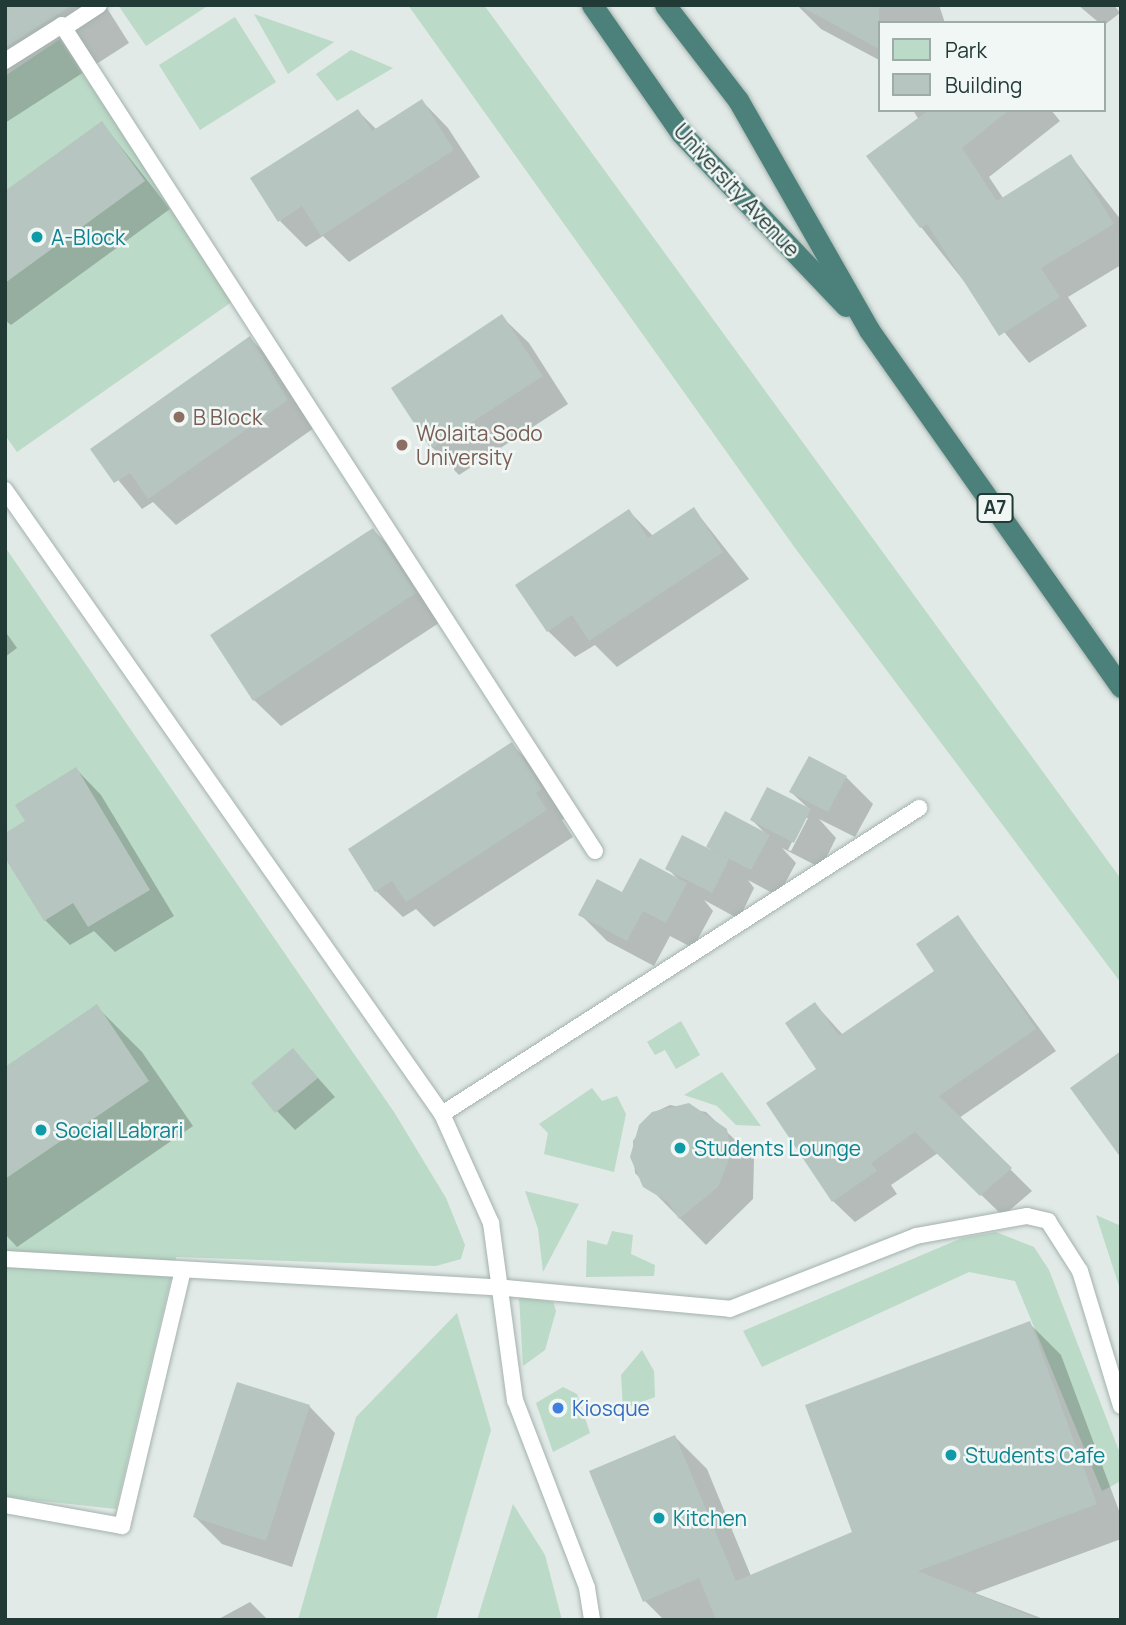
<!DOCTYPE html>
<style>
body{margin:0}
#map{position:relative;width:1126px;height:1625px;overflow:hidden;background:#e1eae7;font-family:Manrope,sans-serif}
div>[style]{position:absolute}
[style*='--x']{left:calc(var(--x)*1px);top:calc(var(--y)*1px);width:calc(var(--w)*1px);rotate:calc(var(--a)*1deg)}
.green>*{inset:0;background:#bbdac7}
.shadow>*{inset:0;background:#0003}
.building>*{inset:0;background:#b6c5c0}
.roads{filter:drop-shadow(0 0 2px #a4b2ae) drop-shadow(0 0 2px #a4b2ae)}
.service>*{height:16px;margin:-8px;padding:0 8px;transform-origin:8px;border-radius:8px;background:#fff}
.trunk>*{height:21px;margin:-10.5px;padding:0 10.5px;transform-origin:10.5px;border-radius:10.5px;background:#4c807a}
.dots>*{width:19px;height:19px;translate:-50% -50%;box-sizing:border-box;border:4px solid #f1f7f5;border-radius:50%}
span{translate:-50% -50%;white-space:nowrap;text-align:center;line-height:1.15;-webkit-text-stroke:5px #f1f7f5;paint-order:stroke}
.shield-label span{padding:2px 5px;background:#f1f7f5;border:2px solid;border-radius:5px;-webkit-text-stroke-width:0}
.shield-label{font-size:19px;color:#223a36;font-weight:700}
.street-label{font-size:21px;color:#223a36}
.culture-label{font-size:21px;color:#0d838f}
.left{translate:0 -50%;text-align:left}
.education-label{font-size:21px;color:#785e54}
.shop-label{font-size:21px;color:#366cbe}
.frame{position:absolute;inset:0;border:7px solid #223a36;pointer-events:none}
.legend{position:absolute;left:878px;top:21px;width:228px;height:91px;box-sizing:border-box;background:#f1f7f5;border:2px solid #9eaba9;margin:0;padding:9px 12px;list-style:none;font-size:21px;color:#223a36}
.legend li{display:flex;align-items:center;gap:14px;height:35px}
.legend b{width:35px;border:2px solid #9eaba9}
</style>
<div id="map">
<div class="green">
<i style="clip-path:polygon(118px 5px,209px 5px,146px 46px)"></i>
<i style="clip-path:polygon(408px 5px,484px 5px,1121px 879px,1121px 983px,795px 548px)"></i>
<i style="clip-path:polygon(254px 14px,334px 42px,288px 74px)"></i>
<i style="clip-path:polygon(235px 17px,276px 82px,200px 130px,159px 65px)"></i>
<i style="clip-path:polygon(60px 39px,233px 301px,17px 452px,5px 435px,5px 76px)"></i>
<i style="clip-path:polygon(351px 50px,393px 68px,337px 101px,316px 74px)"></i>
<i style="clip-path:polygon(5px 547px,394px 1112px,446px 1198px,465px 1245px,461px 1259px,436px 1266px,176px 1257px,116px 1509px,5px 1497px)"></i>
<i style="clip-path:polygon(681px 1021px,700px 1055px,676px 1069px,665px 1050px,655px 1055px,647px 1042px)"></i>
<i style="clip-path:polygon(722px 1072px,761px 1126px,736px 1125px,717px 1106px,684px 1095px)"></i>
<i style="clip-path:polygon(592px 1088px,602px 1101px,617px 1096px,626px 1114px,614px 1172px,544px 1154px,548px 1133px,539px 1124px)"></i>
<i style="clip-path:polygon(525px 1191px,579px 1204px,543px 1272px,538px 1229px)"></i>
<i style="clip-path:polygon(1096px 1215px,1121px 1226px,1121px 1292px)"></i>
<i style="clip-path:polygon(612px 1231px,633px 1235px,631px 1254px,655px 1265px,654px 1276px,586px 1277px,587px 1240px,607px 1245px)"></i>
<i style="clip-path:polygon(996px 1232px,1034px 1247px,1049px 1270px,1121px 1456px,1121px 1481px,1102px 1491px,1015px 1281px,969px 1272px,762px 1367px,743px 1331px,962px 1238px)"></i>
<i style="clip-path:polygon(519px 1297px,553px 1302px,556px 1311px,545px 1350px,523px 1366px)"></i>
<i style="clip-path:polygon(457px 1313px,491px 1430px,436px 1620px,298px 1620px,356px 1417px)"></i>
<i style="clip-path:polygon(642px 1350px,654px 1371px,655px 1397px,623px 1409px,621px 1375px)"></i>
<i style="clip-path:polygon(563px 1387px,577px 1394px,590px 1433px,553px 1452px,536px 1403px)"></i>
<i style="clip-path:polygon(513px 1504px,545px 1555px,562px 1620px,477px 1620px)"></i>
</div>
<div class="shadow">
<i style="clip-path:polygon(5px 5px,105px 5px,129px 43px,5px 123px)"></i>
<i style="clip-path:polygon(797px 5px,939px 5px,945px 23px,879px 23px,879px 60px,821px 29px)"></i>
<i style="clip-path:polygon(1078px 5px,1114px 5px,1120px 13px,1103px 26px)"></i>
<i style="clip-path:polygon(422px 101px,448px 128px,480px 177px,349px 262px,323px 236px,306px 247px,280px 221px,358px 111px,377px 130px)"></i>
<i style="clip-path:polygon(913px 110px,1051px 110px,1060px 121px,989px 177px,1003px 198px,1071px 156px,1121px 220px,1121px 265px,1068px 297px,1087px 326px,1029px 363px,921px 227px,919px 120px)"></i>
<i style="clip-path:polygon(102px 123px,170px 209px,11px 325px,5px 320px,5px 194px)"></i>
<i style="clip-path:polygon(502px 317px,529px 343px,568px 404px,459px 475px,433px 448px,394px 388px)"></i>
<i style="clip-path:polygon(250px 338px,276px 365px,314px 428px,176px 525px,153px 502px,142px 509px,93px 449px)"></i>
<i style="clip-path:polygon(694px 509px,749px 579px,617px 667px,595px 645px,575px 657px,548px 631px,629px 511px,653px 536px)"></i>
<i style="clip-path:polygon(373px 530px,400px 556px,442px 621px,281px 726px,254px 700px)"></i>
<i style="clip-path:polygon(5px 631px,17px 648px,5px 657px)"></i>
<i style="clip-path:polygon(512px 745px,539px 771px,568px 816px,562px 820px,573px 837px,434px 927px,416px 909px,403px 917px,376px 891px)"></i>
<i style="clip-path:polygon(76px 769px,101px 795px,174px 916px,115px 952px,94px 931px,70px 945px,45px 920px,27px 822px)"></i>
<i style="clip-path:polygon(evenodd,846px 777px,873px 804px,855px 837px,819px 819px,836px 838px,821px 868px,782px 848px,796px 863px,778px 896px,748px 880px,754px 888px,739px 919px,704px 900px,713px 911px,693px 948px,670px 936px,654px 966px,607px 941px,580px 914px,677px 878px,667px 868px,715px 853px,708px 847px,766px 834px,752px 820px,809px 809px,791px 792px,846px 777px,804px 818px,808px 818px,791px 851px,788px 850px,804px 818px)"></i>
<i style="clip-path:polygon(958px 917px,1056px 1051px,959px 1118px,1032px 1191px,1003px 1216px,938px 1153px,891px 1185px,897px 1194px,855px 1222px,833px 1201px,815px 1004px,843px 1035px,936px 971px)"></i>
<i style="clip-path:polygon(97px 1007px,142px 1052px,193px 1126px,17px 1247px,5px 1234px,5px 1070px)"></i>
<i style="clip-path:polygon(293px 1050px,335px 1097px,295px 1130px,277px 1111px)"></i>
<i style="clip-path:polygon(670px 1105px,706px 1112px,754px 1158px,753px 1199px,706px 1245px,635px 1173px,633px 1141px,653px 1113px)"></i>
<i style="clip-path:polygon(1029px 1323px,1061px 1355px,1121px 1516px,1121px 1539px,975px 1593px,1046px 1620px,664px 1620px,645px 1601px,675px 1437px,707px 1469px,751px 1576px,854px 1533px)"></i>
<i style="clip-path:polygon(309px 1406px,335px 1433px,292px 1567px,222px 1544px,195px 1517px)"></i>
<i style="clip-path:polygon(250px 1602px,268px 1620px,217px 1620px)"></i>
</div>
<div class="building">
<i style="clip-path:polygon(5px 5px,72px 5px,5px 48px)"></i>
<i style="clip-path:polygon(798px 5px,879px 5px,879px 49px)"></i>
<i style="clip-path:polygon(422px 99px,454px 150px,321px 236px,302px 206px,278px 222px,250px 178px,358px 109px,372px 131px)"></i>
<i style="clip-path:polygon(929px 110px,1009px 110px,962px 148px,997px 201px,1071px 154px,1114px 224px,1041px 268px,1060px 297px,999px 336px,927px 224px,920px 228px,866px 156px)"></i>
<i style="clip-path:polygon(102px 121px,145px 181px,5px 283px,5px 191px)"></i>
<i style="clip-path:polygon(502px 314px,543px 376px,431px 449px,391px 388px)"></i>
<i style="clip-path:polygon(250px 336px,288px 400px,148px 499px,130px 473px,114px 483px,90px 449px)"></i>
<i style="clip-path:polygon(694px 507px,723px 552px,589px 641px,572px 615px,547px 632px,515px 585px,629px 509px,648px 538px)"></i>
<i style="clip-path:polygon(373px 528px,416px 593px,253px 701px,210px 635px)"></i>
<i style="clip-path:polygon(512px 742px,542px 789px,536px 793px,547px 810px,406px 902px,392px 881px,375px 892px,348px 849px)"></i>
<i style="clip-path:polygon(809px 756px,847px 776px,828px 812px,789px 792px)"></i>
<i style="clip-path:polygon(76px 767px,150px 890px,88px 927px,73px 903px,44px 921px,5px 858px,5px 833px,25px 821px,15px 805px)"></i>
<i style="clip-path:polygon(767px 787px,811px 809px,794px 843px,750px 820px)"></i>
<i style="clip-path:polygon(725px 811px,770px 835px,751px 870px,706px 847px)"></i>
<i style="clip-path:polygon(682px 835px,729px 859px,712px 893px,665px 869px)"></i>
<i style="clip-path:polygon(640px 858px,687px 883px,666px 923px,643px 911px,627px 941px,578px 915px,597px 879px,622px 892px)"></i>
<i style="clip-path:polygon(958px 915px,1036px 1029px,939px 1096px,1012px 1168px,980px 1196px,915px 1132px,871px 1163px,877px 1171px,832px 1202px,766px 1103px,816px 1069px,785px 1023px,815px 1002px,839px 1036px,934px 971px,916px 944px)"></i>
<i style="clip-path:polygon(97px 1004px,149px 1081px,5px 1179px,5px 1067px)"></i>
<i style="clip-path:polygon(293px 1048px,318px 1078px,275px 1113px,251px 1083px)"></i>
<i style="clip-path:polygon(1121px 1051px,1121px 1158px,1070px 1088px)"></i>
<i style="clip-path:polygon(689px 1103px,727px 1129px,731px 1155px,718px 1187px,679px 1219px,668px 1202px,643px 1187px,630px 1157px,639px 1125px,652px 1112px)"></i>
<i style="clip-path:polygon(1030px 1321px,1097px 1504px,918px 1571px,1041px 1620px,716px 1620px,699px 1578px,643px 1602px,589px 1471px,675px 1435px,736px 1581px,852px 1532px,805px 1405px)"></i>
<i style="clip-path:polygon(237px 1382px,310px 1405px,266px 1541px,193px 1517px)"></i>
</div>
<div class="roads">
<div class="service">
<i style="--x:64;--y:28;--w:42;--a:-33.3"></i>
<i style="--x:5;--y:61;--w:67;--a:-32.3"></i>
<i style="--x:62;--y:25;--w:983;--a:57.17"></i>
<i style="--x:5;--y:490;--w:762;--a:55"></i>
<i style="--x:442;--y:1114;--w:120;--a:65.8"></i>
<i style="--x:491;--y:1223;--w:179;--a:82.3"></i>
<i style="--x:515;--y:1400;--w:201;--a:69"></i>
<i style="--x:587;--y:1588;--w:32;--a:81"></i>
<i style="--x:442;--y:1114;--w:567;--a:-32.68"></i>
<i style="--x:5;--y:1259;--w:491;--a:3.3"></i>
<i style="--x:495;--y:1287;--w:236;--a:5.3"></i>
<i style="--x:730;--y:1309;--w:200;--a:-21.4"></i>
<i style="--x:916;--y:1236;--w:113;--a:-10.2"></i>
<i style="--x:1027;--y:1216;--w:22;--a:13"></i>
<i style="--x:1048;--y:1221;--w:59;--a:57.4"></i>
<i style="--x:1080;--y:1271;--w:141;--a:73.1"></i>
<i style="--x:5;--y:1505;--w:119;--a:10.2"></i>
<i style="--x:122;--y:1526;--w:263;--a:-76.6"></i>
</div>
<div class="trunk">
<i style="--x:592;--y:5;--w:156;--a:55.2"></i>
<i style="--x:681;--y:133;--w:239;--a:46.4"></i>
<i style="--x:665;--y:5;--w:120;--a:52.5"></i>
<i style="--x:738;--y:100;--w:265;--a:60.3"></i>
<i style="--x:869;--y:330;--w:437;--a:54.8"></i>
</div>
</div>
<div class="dots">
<i style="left:37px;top:237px;background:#0f9aa8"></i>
<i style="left:179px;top:417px;background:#8d6e63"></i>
<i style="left:402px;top:445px;background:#8d6e63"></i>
<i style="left:41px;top:1130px;background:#0f9aa8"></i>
<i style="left:680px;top:1148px;background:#0f9aa8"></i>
<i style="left:558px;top:1408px;background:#3f7fe0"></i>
<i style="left:951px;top:1455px;background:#0f9aa8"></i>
<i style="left:659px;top:1518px;background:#0f9aa8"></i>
</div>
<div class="shield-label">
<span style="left:995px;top:508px">A7</span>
</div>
<div class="street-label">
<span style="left:737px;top:190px;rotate:47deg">University Avenue</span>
</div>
<div class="culture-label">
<span class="left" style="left:51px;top:237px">A-Block</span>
<span class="left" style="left:55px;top:1130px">Social Labrari</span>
<span class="left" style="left:694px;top:1148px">Students Lounge</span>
<span class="left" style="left:965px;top:1455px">Students Cafe</span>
<span class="left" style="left:673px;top:1518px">Kitchen</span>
</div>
<div class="education-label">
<span class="left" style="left:193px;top:417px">B Block</span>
<span class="left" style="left:416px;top:445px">Wolaita Sodo<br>University</span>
</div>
<div class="shop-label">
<span class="left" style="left:572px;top:1408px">Kiosque</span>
</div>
<div class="frame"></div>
<ul class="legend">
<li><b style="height:19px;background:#bbdac7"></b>Park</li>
<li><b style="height:19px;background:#b6c5c0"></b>Building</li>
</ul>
</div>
